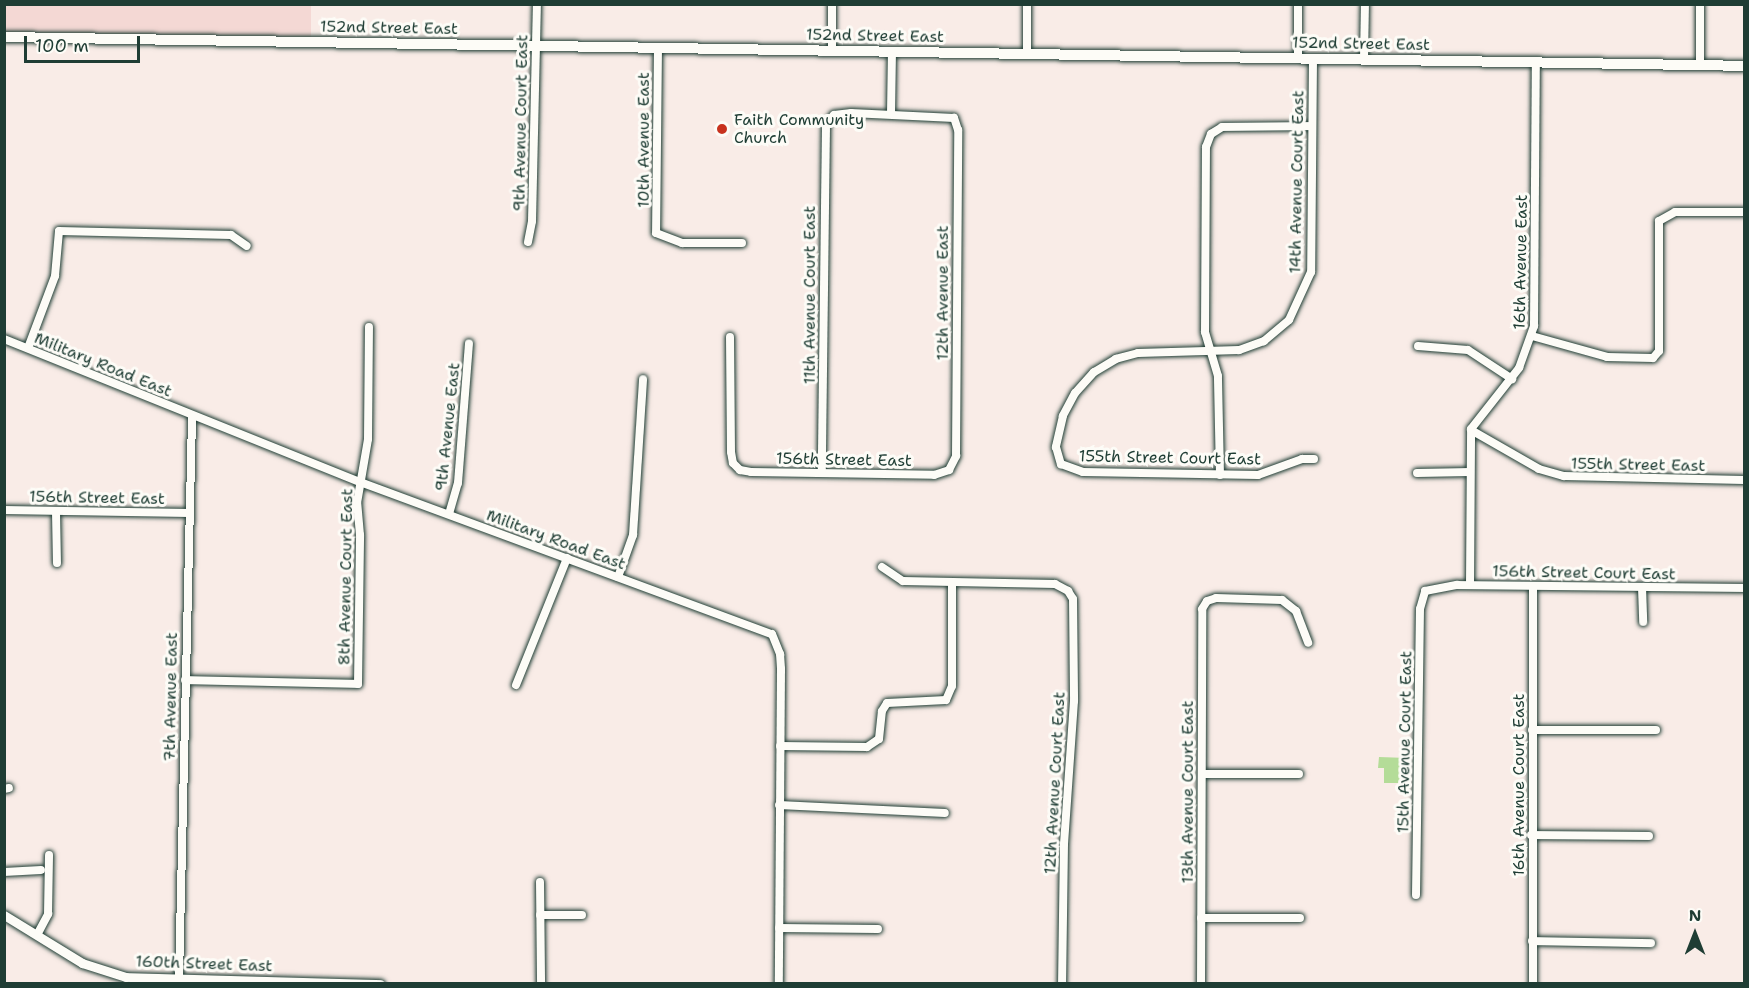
<!DOCTYPE html>
<style>
body{margin:0}
#map{position:relative;width:1749px;height:988px;overflow:hidden;background:#f9ece7;font-family:"Shantell Sans",sans-serif}
div>[style]{position:absolute}
[style*='--x']{left:calc(var(--x)*1px);top:calc(var(--y)*1px);width:calc(var(--w)*1px);rotate:calc(var(--a)*1deg)}
.built>*{inset:0;background:#f4d8d4}
.green>*{inset:0;background:#b4dc98}
.roads{filter:drop-shadow(0 0 2px #1f3d34) drop-shadow(0 0 2px #1f3d34)}
.minor>*{height:8px;margin:-4px;padding:0 4px;transform-origin:4px;border-radius:4px;background:#fdfcf7}
.tertiary>*{height:9px;margin:-4.5px;padding:0 4.5px;transform-origin:4.5px;border-radius:4.5px;background:#fdfcf7}
.secondary>*{height:10px;margin:-5px;padding:0 5px;transform-origin:5px;border-radius:5px;background:#fdfcf7}
.dots>*{width:16px;height:16px;translate:-50% -50%;box-sizing:border-box;border:3px solid #fdfcf7;border-radius:50%}
span{translate:-50% -50%;white-space:nowrap;text-align:center;line-height:1.15;-webkit-text-stroke:6px #fdfcf7;paint-order:stroke}
.street-label{font-size:16px;color:#1f3d34}
.poi-label{font-size:16px;color:#1f3d34}
.left{translate:0 -50%;text-align:left}
.frame{position:absolute;inset:0;border:6px solid #1f3d34;pointer-events:none}
.north{position:absolute;left:1665px;top:904px;width:60px;height:60px;-webkit-text-stroke:4px #fdfcf7;paint-order:stroke;rotate:0deg;font-size:16px;font-weight:700;line-height:24px;text-align:center;color:#1f3d34}
.north::after{content:'';display:block;margin:auto;width:21px;height:27px;background:#1f3d34;clip-path:polygon(50% 0,100% 100%,50% 72%,0 100%)}
.scale{position:absolute;left:24px;top:36px;width:116px;height:27px;box-sizing:border-box;border:3px solid #1f3d34;border-top:0;padding-left:8px;font-size:18px;line-height:21px;white-space:nowrap;color:#1f3d34;-webkit-text-stroke:4px #fdfcf7;paint-order:stroke}
</style>
<div id="map">
<div class="built">
<i style="clip-path:polygon(5px 5px,311px 5px,311px 35px,310px 42px,5px 37px)"></i>
</div>
<div class="green">
<i style="clip-path:polygon(1379px 757px,1407px 758px,1406px 783px,1384px 783px,1384px 768px,1378px 768px)"></i>
</div>
<div class="roads">
<div class="minor">
<i style="--x:832;--y:4;--w:46;--a:90"></i>
<i style="--x:1027;--y:4;--w:49;--a:90"></i>
<i style="--x:658;--y:47;--w:186;--a:90.6"></i>
<i style="--x:656;--y:233;--w:28;--a:21"></i>
<i style="--x:682;--y:243;--w:60;--a:0"></i>
<i style="--x:1298;--y:58;--w:54;--a:-90"></i>
<i style="--x:1313;--y:59;--w:213;--a:90.5"></i>
<i style="--x:1311;--y:272;--w:53;--a:114.6"></i>
<i style="--x:1289;--y:320;--w:33;--a:140"></i>
<i style="--x:1264;--y:341;--w:27;--a:160"></i>
<i style="--x:1239;--y:350;--w:101;--a:178.3"></i>
<i style="--x:1138;--y:353;--w:23;--a:165"></i>
<i style="--x:1116;--y:359;--w:26;--a:149"></i>
<i style="--x:1094;--y:372;--w:28;--a:132"></i>
<i style="--x:1075;--y:393;--w:26;--a:118"></i>
<i style="--x:1063;--y:416;--w:32;--a:103"></i>
<i style="--x:1056;--y:447;--w:18;--a:74"></i>
<i style="--x:1061;--y:464;--w:23;--a:20"></i>
<i style="--x:1083;--y:472;--w:175;--a:1"></i>
<i style="--x:1258;--y:475;--w:47;--a:-20"></i>
<i style="--x:1302;--y:459;--w:12;--a:0"></i>
<i style="--x:1364;--y:59;--w:55;--a:-89"></i>
<i style="--x:1700;--y:65;--w:61;--a:-90"></i>
<i style="--x:891;--y:114;--w:63;--a:-89.1"></i>
<i style="--x:528;--y:242;--w:21;--a:-79"></i>
<i style="--x:532;--y:221;--w:217;--a:-88.7"></i>
<i style="--x:1532;--y:336;--w:78;--a:15.6"></i>
<i style="--x:1607;--y:357;--w:46;--a:1.2"></i>
<i style="--x:1653;--y:358;--w:9;--a:-49"></i>
<i style="--x:1659;--y:351;--w:130;--a:-90"></i>
<i style="--x:1659;--y:221;--w:18;--a:-29"></i>
<i style="--x:1675;--y:212;--w:69;--a:0"></i>
<i style="--x:730;--y:337;--w:115;--a:89.5"></i>
<i style="--x:731;--y:452;--w:11;--a:80"></i>
<i style="--x:733;--y:463;--w:10;--a:45"></i>
<i style="--x:740;--y:470;--w:11;--a:10"></i>
<i style="--x:751;--y:472;--w:183;--a:0.9"></i>
<i style="--x:934;--y:475;--w:16;--a:-18"></i>
<i style="--x:949;--y:470;--w:16;--a:-63"></i>
<i style="--x:956;--y:456;--w:326;--a:-89.6"></i>
<i style="--x:958;--y:130;--w:13;--a:-108"></i>
<i style="--x:954;--y:118;--w:103;--a:-177.2"></i>
<i style="--x:851;--y:113;--w:17;--a:173"></i>
<i style="--x:834;--y:115;--w:13;--a:129"></i>
<i style="--x:826;--y:125;--w:347;--a:90.7"></i>
<i style="--x:4;--y:339;--w:384;--a:21.9"></i>
<i style="--x:360;--y:482;--w:439;--a:20.3"></i>
<i style="--x:772;--y:634;--w:22;--a:68"></i>
<i style="--x:780;--y:654;--w:15;--a:86"></i>
<i style="--x:781;--y:669;--w:315;--a:90.4"></i>
<i style="--x:1418;--y:346;--w:50;--a:4.6"></i>
<i style="--x:1468;--y:350;--w:53;--a:33.4"></i>
<i style="--x:28;--y:348;--w:77;--a:-69.4"></i>
<i style="--x:55;--y:276;--w:45;--a:-84.9"></i>
<i style="--x:59;--y:231;--w:172;--a:1.3"></i>
<i style="--x:231;--y:235;--w:19;--a:35"></i>
<i style="--x:1471;--y:430;--w:78;--a:29.8"></i>
<i style="--x:1539;--y:469;--w:26;--a:16"></i>
<i style="--x:1564;--y:476;--w:180;--a:1.3"></i>
<i style="--x:1417;--y:473;--w:53;--a:-1.1"></i>
<i style="--x:1220;--y:475;--w:99;--a:-91.2"></i>
<i style="--x:1218;--y:376;--w:46;--a:-106.5"></i>
<i style="--x:1205;--y:332;--w:185;--a:-89.7"></i>
<i style="--x:1206;--y:147;--w:14;--a:-69"></i>
<i style="--x:1211;--y:134;--w:13;--a:-32"></i>
<i style="--x:1222;--y:127;--w:90;--a:-0.6"></i>
<i style="--x:4;--y:510;--w:185;--a:0.9"></i>
<i style="--x:56;--y:512;--w:51;--a:88.9"></i>
<i style="--x:449;--y:514;--w:32;--a:-74"></i>
<i style="--x:458;--y:483;--w:140;--a:-85.5"></i>
<i style="--x:882;--y:567;--w:25;--a:34"></i>
<i style="--x:903;--y:581;--w:152;--a:1.1"></i>
<i style="--x:1055;--y:584;--w:15;--a:28"></i>
<i style="--x:1068;--y:591;--w:9;--a:58"></i>
<i style="--x:1073;--y:599;--w:102;--a:89.4"></i>
<i style="--x:1074;--y:701;--w:143;--a:94"></i>
<i style="--x:1064;--y:844;--w:140;--a:90.8"></i>
<i style="--x:618;--y:577;--w:45;--a:-70.3"></i>
<i style="--x:633;--y:535;--w:156;--a:-86.3"></i>
<i style="--x:1470;--y:585;--w:156;--a:-89.6"></i>
<i style="--x:1471;--y:429;--w:78;--a:-51.8"></i>
<i style="--x:1519;--y:368;--w:45;--a:-70.3"></i>
<i style="--x:1534;--y:326;--w:264;--a:-89.6"></i>
<i style="--x:1642;--y:587;--w:35;--a:88"></i>
<i style="--x:185;--y:680;--w:173;--a:1.3"></i>
<i style="--x:358;--y:684;--w:149;--a:-89.2"></i>
<i style="--x:360;--y:535;--w:32;--a:-95"></i>
<i style="--x:357;--y:503;--w:65;--a:-80.2"></i>
<i style="--x:368;--y:439;--w:112;--a:-89.5"></i>
<i style="--x:516;--y:685;--w:137;--a:-68.1"></i>
<i style="--x:1532;--y:730;--w:124;--a:0"></i>
<i style="--x:780;--y:746;--w:87;--a:0.7"></i>
<i style="--x:867;--y:747;--w:14;--a:-34"></i>
<i style="--x:879;--y:739;--w:28;--a:-84"></i>
<i style="--x:882;--y:711;--w:9;--a:-58"></i>
<i style="--x:887;--y:703;--w:59;--a:-2.9"></i>
<i style="--x:946;--y:700;--w:15;--a:-67"></i>
<i style="--x:952;--y:686;--w:103;--a:-90"></i>
<i style="--x:1202;--y:774;--w:97;--a:0"></i>
<i style="--x:4;--y:789;--w:5;--a:-11"></i>
<i style="--x:779;--y:805;--w:166;--a:2.8"></i>
<i style="--x:1531;--y:835;--w:118;--a:0.5"></i>
<i style="--x:4;--y:872;--w:37;--a:-3"></i>
<i style="--x:540;--y:882;--w:102;--a:89.4"></i>
<i style="--x:1416;--y:895;--w:286;--a:-89.2"></i>
<i style="--x:1420;--y:609;--w:19;--a:-74"></i>
<i style="--x:1425;--y:591;--w:33;--a:-11"></i>
<i style="--x:1457;--y:585;--w:287;--a:0.6"></i>
<i style="--x:540;--y:915;--w:42;--a:0"></i>
<i style="--x:1201;--y:918;--w:99;--a:0"></i>
<i style="--x:779;--y:928;--w:99;--a:0.6"></i>
<i style="--x:37;--y:935;--w:24;--a:-62"></i>
<i style="--x:48;--y:914;--w:59;--a:-89"></i>
<i style="--x:1532;--y:941;--w:119;--a:1"></i>
<i style="--x:179;--y:978;--w:562;--a:-88.67"></i>
<i style="--x:1201;--y:984;--w:375;--a:-89.8"></i>
<i style="--x:1202;--y:609;--w:9;--a:-58"></i>
<i style="--x:1207;--y:601;--w:9;--a:-18"></i>
<i style="--x:1216;--y:598;--w:66;--a:1.7"></i>
<i style="--x:1282;--y:600;--w:18;--a:38"></i>
<i style="--x:1296;--y:611;--w:34;--a:69"></i>
<i style="--x:1533;--y:984;--w:398;--a:-90"></i>
</div>
<div class="tertiary">
<i style="--x:4;--y:915;--w:92;--a:31.6"></i>
<i style="--x:82;--y:963;--w:46;--a:17.7"></i>
<i style="--x:126;--y:977;--w:254;--a:1.6"></i>
</div>
<div class="secondary">
<i style="--x:4;--y:37;--w:1740;--a:0.95"></i>
</div>
</div>
<div class="dots">
<i style="left:722px;top:129px;background:#c8321e"></i>
</div>
<div class="street-label">
<span style="left:389px;top:28px;rotate:1deg">152nd Street East</span>
<span style="left:875px;top:36px;rotate:1deg">152nd Street East</span>
<span style="left:1361px;top:44px;rotate:1deg">152nd Street East</span>
<span style="left:521px;top:123px;rotate:-89deg">9th Avenue Court East</span>
<span style="left:644px;top:140px;rotate:-90deg">10th Avenue East</span>
<span style="left:1297px;top:182px;rotate:-89deg">14th Avenue Court East</span>
<span style="left:1521px;top:262px;rotate:-89deg">16th Avenue East</span>
<span style="left:943px;top:293px;rotate:-90deg">12th Avenue East</span>
<span style="left:810px;top:295px;rotate:-90deg">11th Avenue Court East</span>
<span style="left:103px;top:365px;rotate:22deg">Military Road East</span>
<span style="left:448px;top:427px;rotate:-84deg">9th Avenue East</span>
<span style="left:1170px;top:458px;rotate:1deg">155th Street Court East</span>
<span style="left:844px;top:460px;rotate:1deg">156th Street East</span>
<span style="left:1638px;top:465px;rotate:1deg">155th Street East</span>
<span style="left:97px;top:498px;rotate:1deg">156th Street East</span>
<span style="left:556px;top:540px;rotate:20deg">Military Road East</span>
<span style="left:1584px;top:573px;rotate:1deg">156th Street Court East</span>
<span style="left:346px;top:577px;rotate:-89deg">8th Avenue Court East</span>
<span style="left:171px;top:697px;rotate:-89deg">7th Avenue East</span>
<span style="left:1405px;top:742px;rotate:-89deg">15th Avenue Court East</span>
<span style="left:1055px;top:783px;rotate:-87deg">12th Avenue Court East</span>
<span style="left:1519px;top:785px;rotate:-90deg">16th Avenue Court East</span>
<span style="left:1188px;top:792px;rotate:-90deg">13th Avenue Court East</span>
<span style="left:204px;top:964px;rotate:2deg">160th Street East</span>
</div>
<div class="poi-label">
<span class="left" style="left:734px;top:129px">Faith Community<br>Church</span>
</div>
<div class="frame"></div>
<div class="north">N</div>
<div class="scale">100 m</div>
</div>
